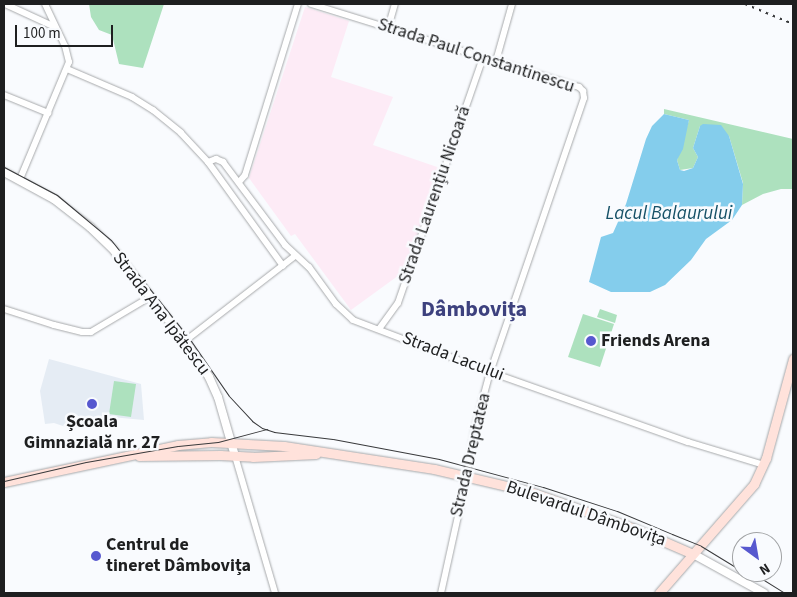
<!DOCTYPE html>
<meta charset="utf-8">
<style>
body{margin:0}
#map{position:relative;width:797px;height:597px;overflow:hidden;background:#f9fbfe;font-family:"Source Sans 3",sans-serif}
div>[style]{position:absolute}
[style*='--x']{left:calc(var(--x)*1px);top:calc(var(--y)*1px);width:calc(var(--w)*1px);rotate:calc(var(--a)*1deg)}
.commercial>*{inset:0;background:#fdebf6}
.built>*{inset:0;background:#e5ecf4}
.green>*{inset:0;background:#ade1be}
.water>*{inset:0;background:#84cdec}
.roads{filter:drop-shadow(0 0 1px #a7a9ab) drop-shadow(0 0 1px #a7a9ab)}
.minor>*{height:6px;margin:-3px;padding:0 3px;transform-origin:3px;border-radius:3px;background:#fff}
.tertiary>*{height:8px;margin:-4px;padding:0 4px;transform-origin:4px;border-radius:4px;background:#fff}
.secondary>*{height:9px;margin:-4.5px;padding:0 4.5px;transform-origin:4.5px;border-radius:4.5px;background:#ffe2db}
.tram>*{height:1px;margin:-0.5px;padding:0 0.5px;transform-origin:0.5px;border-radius:0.5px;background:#393a3c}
.rail>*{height:2px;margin-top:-1px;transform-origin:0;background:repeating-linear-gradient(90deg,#393a3c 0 2.5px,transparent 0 7.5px)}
.dots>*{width:14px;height:14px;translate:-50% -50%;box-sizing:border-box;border:2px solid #f9fbfe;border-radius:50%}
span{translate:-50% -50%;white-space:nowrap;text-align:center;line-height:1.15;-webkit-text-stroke:5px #f9fbfe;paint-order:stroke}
.street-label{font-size:18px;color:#1e1f20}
.poi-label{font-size:18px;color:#1e1f20;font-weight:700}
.left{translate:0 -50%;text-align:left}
.water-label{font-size:19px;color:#165167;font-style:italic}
.district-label{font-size:22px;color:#3d417e;font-weight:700}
.frame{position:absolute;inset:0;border:5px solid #1e1f20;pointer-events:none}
.north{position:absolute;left:732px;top:532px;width:50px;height:50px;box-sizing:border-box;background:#f9fbfe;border:1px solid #a1a3a5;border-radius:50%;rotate:148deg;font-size:14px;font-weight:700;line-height:20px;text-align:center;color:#1e1f20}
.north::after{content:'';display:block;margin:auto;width:18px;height:22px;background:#5758cf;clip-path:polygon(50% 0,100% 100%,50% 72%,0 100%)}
.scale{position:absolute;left:15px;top:25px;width:98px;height:22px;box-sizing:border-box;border:2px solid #1e1f20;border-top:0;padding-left:6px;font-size:15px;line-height:18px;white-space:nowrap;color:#1e1f20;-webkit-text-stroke:4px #f9fbfe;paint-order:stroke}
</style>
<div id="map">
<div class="commercial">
<i style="clip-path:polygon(305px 7px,349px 21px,331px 77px,393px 97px,373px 145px,440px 168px,406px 270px,351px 310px,295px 234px,291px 236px,249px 178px)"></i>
</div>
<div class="built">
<i style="clip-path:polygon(49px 359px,141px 384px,144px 420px,111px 417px,110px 421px,72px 429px,54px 423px,45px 424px,40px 391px)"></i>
</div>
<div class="green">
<i style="clip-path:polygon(89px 4px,164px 4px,143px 68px,119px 64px,112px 35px,99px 30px,91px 17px)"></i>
<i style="clip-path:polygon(664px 109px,793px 139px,793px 189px,781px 189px,763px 194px,742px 205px,743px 183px,729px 136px,700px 126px,693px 148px,698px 157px,693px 168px,680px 170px,677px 160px,689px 120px,664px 114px)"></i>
<i style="clip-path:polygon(600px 309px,617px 315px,615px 323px,597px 317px)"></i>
<i style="clip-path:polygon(583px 314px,614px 324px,600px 367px,568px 357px)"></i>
<i style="clip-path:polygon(114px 381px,136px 384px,131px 417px,109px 414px)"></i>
</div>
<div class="water">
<i style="clip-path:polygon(664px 114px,689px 120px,683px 149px,677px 160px,680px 170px,684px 171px,693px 168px,698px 157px,693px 148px,700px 126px,703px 124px,721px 125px,729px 136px,743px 184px,742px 205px,732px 220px,706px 239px,691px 260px,665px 285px,650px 292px,611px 292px,589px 282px,601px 237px,613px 233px,626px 204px,646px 139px,652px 126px)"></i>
</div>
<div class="roads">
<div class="minor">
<i style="--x:5;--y:4;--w:55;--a:24.7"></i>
<i style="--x:311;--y:4;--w:281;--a:17.2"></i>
<i style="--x:579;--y:87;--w:6;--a:45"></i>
<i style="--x:583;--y:91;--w:7;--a:82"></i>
<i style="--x:584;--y:98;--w:290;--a:108.9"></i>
<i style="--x:490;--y:372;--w:58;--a:105"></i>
<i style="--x:475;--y:428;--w:48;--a:99.7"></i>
<i style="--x:467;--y:475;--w:121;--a:102.4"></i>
<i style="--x:388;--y:28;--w:25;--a:-74"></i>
<i style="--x:496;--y:61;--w:59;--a:-74.3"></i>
<i style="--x:67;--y:69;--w:71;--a:23.3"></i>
<i style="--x:132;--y:97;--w:25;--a:32"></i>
<i style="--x:153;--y:110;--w:36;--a:39"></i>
<i style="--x:181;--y:133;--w:40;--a:47"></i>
<i style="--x:208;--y:162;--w:128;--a:54.2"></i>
<i style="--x:4;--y:95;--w:48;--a:22.2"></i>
<i style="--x:208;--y:162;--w:9;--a:-21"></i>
<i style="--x:216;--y:159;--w:8;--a:23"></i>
<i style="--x:223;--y:162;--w:104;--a:53.2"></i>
<i style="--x:285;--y:245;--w:33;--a:43"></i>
<i style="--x:309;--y:267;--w:46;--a:53.9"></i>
<i style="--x:336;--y:304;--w:23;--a:43"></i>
<i style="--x:353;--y:320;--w:147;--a:20.8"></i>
<i style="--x:490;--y:372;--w:210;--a:19.5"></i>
<i style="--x:688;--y:442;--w:79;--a:16.8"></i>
<i style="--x:20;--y:179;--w:127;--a:-67.3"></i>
<i style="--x:69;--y:62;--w:16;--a:-104"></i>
<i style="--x:65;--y:46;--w:47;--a:-115.5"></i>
<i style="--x:239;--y:182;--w:9;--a:-49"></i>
<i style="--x:245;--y:175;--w:179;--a:-72.8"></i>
<i style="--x:4;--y:309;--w:52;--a:17.7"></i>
<i style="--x:54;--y:325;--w:29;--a:14"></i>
<i style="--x:82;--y:332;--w:9;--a:0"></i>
<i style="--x:91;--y:332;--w:69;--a:-30.7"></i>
<i style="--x:379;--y:329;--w:32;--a:-54"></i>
<i style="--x:398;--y:303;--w:260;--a:-70.9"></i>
<i style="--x:185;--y:341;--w:139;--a:-37.7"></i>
<i style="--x:235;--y:456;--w:143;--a:73.7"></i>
</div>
<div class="tertiary">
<i style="--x:4;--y:172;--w:57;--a:28.4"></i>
<i style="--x:54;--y:199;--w:46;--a:37.9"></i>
<i style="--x:90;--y:227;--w:30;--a:44"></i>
<i style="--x:112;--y:248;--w:118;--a:51.9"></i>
<i style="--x:185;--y:341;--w:43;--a:56.3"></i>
<i style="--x:209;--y:377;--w:22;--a:66"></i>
<i style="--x:218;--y:397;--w:61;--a:73.9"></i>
<i style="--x:693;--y:554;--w:81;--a:28.8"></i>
</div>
<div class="secondary">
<i style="--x:139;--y:456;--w:81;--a:-0.7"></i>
<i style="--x:220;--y:455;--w:33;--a:3"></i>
<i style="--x:253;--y:457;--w:63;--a:-2.7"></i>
<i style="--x:4;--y:482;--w:178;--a:-12"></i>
<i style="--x:178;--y:445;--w:33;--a:-5"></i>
<i style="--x:211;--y:442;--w:73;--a:3.1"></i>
<i style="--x:284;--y:446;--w:152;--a:8.7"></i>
<i style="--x:434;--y:469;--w:97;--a:13.2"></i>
<i style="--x:528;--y:491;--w:111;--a:19.4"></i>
<i style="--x:633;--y:528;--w:65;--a:23.4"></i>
<i style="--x:659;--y:593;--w:145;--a:-48.9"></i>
<i style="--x:754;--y:484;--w:29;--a:-65"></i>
<i style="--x:766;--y:458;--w:103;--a:-74.7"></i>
</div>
</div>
<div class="tram">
<i style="--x:4;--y:167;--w:60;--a:27.8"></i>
<i style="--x:57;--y:195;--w:70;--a:39.8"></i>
<i style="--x:111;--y:240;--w:125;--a:51.5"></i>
<i style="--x:189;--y:338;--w:70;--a:55.4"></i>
<i style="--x:229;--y:396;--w:34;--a:47"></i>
<i style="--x:252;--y:421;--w:12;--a:35"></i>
<i style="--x:262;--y:428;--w:13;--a:18"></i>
<i style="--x:274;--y:432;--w:59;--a:6.8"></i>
<i style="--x:333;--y:439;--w:108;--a:10.7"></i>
<i style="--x:439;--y:459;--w:108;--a:15.1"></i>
<i style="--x:543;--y:487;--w:78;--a:18"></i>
<i style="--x:617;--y:511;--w:60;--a:22.7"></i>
<i style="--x:672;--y:534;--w:31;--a:22"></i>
<i style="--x:701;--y:546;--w:48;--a:31.4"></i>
<i style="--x:4;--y:481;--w:84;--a:-13"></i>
<i style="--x:86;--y:462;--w:93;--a:-9.9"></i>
<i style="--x:178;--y:446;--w:40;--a:-5.7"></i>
<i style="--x:218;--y:442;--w:51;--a:-14.9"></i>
<i style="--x:751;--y:572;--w:40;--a:32"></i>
</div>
<div class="rail">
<i style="--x:745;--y:4;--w:52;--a:22.6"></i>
</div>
<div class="dots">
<i style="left:591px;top:341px;background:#5758cf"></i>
<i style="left:92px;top:404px;background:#5758cf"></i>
<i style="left:96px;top:556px;background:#5758cf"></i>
</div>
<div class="street-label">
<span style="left:476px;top:56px;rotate:18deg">Strada Paul Constantinescu</span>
<span style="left:435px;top:195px;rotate:-71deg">Strada Laurențiu Nicoară</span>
<span style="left:161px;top:314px;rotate:53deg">Strada Ana Ipătescu</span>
<span style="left:453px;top:357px;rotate:21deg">Strada Lacului</span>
<span style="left:471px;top:455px;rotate:-77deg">Strada Dreptatea</span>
<span style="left:586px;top:514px;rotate:19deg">Bulevardul Dâmbovița</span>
</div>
<div class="poi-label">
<span class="left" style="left:601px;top:341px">Friends Arena</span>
<span style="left:92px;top:433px">Școala<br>Gimnazială nr. 27</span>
<span class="left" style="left:106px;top:556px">Centrul de<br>tineret Dâmbovița</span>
</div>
<div class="water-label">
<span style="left:669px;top:214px">Lacul Balaurului</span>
</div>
<div class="district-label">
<span style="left:474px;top:310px">Dâmbovița</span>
</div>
<div class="frame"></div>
<div class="north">N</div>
<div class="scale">100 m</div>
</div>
